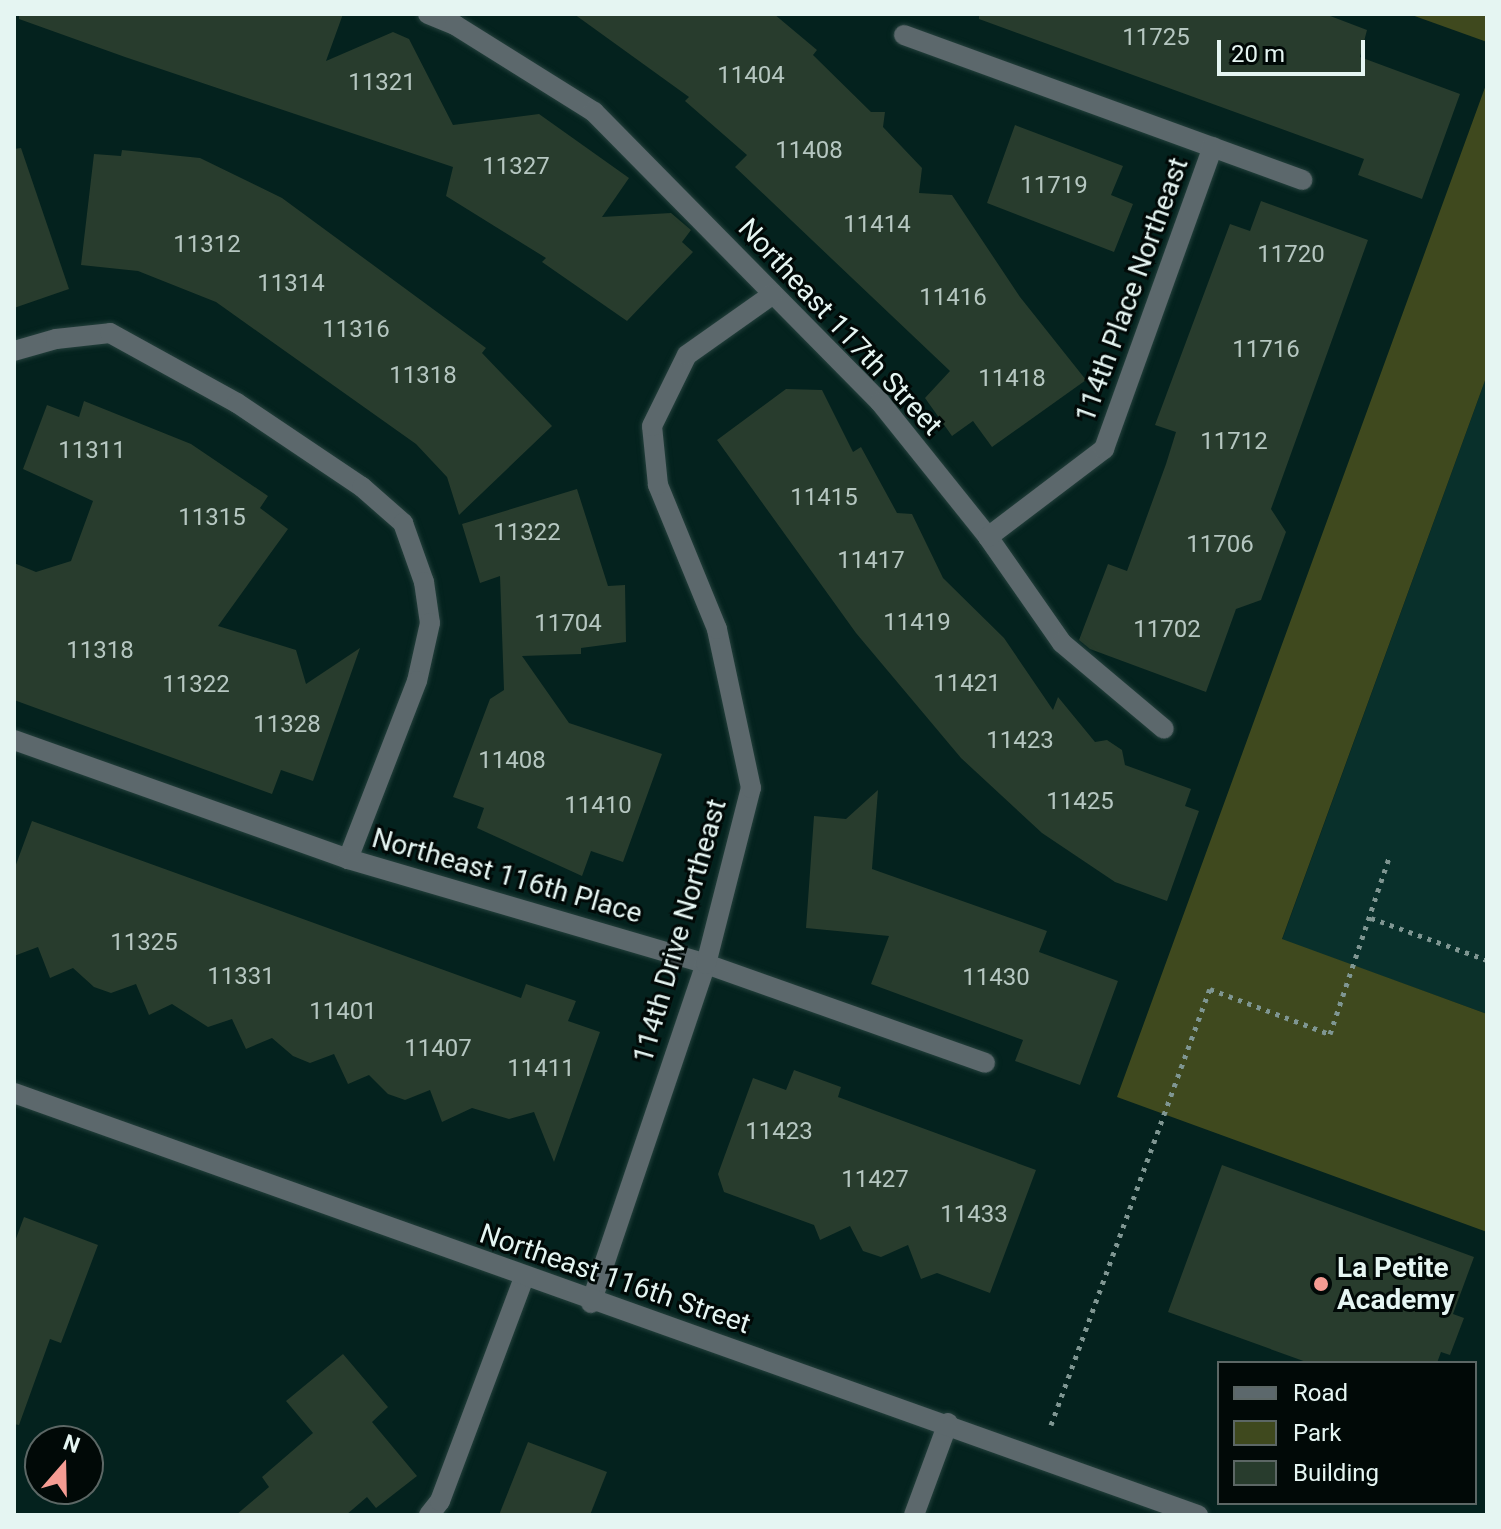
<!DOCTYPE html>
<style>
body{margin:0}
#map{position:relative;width:1501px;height:1529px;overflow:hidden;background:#04221e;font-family:Roboto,sans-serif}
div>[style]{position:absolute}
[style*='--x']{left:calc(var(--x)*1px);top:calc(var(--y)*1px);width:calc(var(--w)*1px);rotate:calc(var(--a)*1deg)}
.built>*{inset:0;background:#09302b}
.green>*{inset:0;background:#3f491e}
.building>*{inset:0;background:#283c2d}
.path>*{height:5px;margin-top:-2.5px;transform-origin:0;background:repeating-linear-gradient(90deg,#7f9692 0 4px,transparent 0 10px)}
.roads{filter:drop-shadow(0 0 2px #24403c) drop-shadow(0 0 2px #24403c)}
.minor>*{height:20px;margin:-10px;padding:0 10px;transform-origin:10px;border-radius:10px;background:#5c686c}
.tertiary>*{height:20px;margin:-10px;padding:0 10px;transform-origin:10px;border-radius:10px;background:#5c686c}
.dots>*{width:22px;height:22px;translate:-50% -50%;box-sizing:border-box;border:4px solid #010907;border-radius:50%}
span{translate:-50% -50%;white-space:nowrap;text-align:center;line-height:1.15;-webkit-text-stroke:6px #010907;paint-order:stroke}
.number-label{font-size:24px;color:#b6c7c1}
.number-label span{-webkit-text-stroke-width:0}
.street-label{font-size:28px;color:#e5f5f2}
.poi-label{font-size:28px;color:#e5f5f2;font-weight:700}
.left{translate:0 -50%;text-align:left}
.frame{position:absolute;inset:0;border:16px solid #e5f5f2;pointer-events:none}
.legend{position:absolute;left:1217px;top:1361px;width:260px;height:144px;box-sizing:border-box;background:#010907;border:2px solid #5c6765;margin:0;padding:10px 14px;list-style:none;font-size:24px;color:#e5f5f2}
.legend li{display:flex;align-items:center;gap:16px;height:40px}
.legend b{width:40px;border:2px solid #5c6765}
.north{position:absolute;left:24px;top:1425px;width:80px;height:80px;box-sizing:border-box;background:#010907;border:2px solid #5c6765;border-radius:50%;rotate:20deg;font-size:22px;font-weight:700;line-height:32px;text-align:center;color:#e5f5f2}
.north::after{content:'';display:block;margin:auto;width:28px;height:36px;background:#f59c93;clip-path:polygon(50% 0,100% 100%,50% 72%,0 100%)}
.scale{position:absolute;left:1217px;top:40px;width:148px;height:36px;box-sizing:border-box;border:4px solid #e5f5f2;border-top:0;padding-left:10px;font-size:24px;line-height:28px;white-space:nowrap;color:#e5f5f2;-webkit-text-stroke:6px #010907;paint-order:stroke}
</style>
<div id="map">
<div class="built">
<i style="clip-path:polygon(1487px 375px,1487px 1014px,1282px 940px)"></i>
</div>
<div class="green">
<i style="clip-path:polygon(1409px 14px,1487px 14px,1487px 42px)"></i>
<i style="clip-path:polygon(1487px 82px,1487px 375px,1282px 939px,1487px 1014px,1487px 1232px,1117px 1097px)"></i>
</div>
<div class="building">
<i style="clip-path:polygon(19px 14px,343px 14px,326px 61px,393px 32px,409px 39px,453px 125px,539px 114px,629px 178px,602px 217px,671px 213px,691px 230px,682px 242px,693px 252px,627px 321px,542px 262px,546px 258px,446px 196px,453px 167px,125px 57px,19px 19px)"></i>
<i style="clip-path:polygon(574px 14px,774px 14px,817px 50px,813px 55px,871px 112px,885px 112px,883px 127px,922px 168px,919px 193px,952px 195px,1020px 297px,1086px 380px,992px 447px,973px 421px,952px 436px,925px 398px,950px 371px,735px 167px,747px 155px,685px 101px,689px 97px)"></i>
<i style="clip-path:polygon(979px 14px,1325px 14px,1367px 30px,1360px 57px,1460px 94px,1422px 199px,1358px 175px,1364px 159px,979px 19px)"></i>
<i style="clip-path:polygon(1015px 125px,1123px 166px,1111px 195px,1133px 204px,1114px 252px,987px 203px)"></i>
<i style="clip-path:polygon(21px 148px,69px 289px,14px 308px,14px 149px)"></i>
<i style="clip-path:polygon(122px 150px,200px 158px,282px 198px,486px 348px,482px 353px,552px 426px,459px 515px,447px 477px,416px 444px,216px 302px,138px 271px,81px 265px,94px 154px,121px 156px)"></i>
<i style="clip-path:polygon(1261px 201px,1368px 240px,1271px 509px,1286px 532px,1261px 600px,1236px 609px,1206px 692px,1090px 649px,1079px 640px,1108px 564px,1127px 571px,1166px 464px,1176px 432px,1155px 425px,1230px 224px,1250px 231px)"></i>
<i style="clip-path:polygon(786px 389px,822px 390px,853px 452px,861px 447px,897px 513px,912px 514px,943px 578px,1004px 638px,1053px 710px,1058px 697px,1095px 742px,1107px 740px,1122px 750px,1125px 765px,1191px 789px,1185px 806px,1199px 811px,1167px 901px,1115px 882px,1042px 833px,961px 758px,856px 633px,717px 440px)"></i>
<i style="clip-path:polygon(84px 401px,191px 444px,268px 496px,260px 508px,288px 529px,218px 626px,296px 650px,306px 684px,360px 648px,313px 781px,281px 770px,272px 794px,14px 700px,14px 563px,36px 572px,71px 561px,93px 501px,23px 469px,47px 405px,79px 417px)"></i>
<i style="clip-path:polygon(577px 489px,608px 586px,625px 585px,626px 642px,581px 648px,581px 654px,522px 656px,569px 723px,662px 754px,623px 862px,591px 851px,582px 876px,477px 828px,484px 808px,453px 797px,490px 699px,504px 690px,500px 576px,480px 583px,462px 524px)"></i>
<i style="clip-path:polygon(878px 790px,872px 869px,1047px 931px,1039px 952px,1118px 981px,1080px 1085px,1015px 1061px,1023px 1040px,871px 984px,889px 936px,806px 928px,814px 816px,846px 819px)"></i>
<i style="clip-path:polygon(32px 821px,521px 998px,526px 984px,576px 1001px,568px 1021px,600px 1032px,554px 1162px,534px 1112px,509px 1119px,472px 1108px,442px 1122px,430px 1090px,405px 1100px,388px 1094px,369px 1075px,348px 1084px,334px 1054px,310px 1063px,293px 1056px,272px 1038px,246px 1049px,232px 1019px,208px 1027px,172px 1004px,149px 1015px,136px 984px,111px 993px,94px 987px,73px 968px,50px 978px,38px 947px,14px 956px,14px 870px)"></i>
<i style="clip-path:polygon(794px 1070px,841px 1087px,838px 1097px,1036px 1170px,990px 1293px,937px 1273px,921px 1279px,908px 1245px,881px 1257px,863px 1251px,850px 1226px,820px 1240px,814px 1225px,724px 1192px,718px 1174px,753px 1078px,786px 1090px)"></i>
<i style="clip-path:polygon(1222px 1165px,1474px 1257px,1453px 1314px,1464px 1318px,1450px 1355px,1441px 1352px,1437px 1363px,1309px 1363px,1168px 1312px)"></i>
<i style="clip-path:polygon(24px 1217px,98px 1245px,61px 1343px,50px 1339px,19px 1425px,14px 1424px,14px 1244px)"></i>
<i style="clip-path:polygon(343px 1354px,388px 1407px,372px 1422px,417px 1476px,376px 1508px,367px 1497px,346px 1515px,236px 1515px,269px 1487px,262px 1477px,313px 1433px,286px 1401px)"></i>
<i style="clip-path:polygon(528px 1442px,607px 1472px,590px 1515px,499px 1515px)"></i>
</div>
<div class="path">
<i style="--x:1371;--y:918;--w:123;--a:19.9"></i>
<i style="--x:1051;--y:1425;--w:464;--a:-70"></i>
<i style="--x:1210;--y:989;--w:128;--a:20.6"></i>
<i style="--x:1330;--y:1034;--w:189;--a:-71.5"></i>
</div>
<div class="roads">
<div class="minor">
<i style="--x:428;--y:14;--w:29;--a:22"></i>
<i style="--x:455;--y:25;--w:164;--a:32"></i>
<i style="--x:594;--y:112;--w:407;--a:45.4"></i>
<i style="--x:880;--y:402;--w:173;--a:51.3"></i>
<i style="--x:988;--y:537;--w:129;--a:55.1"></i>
<i style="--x:1062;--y:643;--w:133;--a:40.1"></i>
<i style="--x:904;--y:35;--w:424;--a:20"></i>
<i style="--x:14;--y:351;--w:44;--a:-15.9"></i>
<i style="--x:56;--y:339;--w:54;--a:-6.3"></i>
<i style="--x:110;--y:333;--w:145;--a:28.9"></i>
<i style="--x:237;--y:403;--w:151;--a:33.9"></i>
<i style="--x:362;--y:487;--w:55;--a:41.3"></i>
<i style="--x:403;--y:523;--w:63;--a:70.4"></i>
<i style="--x:424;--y:582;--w:41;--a:81.7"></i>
<i style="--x:430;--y:623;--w:59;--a:102.6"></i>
<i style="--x:417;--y:681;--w:191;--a:111.2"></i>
<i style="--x:988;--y:537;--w:146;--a:-37.2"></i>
<i style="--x:1104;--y:449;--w:321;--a:-70.2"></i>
<i style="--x:14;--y:740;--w:355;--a:19.6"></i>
<i style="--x:348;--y:859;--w:373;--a:16.3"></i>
<i style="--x:706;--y:964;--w:296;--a:19.5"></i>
<i style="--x:591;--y:1303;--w:358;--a:-71.3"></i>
<i style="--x:706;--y:964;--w:182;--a:-75.7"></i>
<i style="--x:751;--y:788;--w:163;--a:-102.1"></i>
<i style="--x:717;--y:629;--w:156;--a:-112.3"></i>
<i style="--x:658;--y:485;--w:59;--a:-95.8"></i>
<i style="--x:652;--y:426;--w:79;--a:-63.8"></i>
<i style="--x:687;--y:355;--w:105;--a:-35.3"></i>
<i style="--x:429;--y:1515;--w:18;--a:-52"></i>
<i style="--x:440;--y:1501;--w:238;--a:-69.4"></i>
<i style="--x:914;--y:1515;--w:98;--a:-69.7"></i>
</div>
<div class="tertiary">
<i style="--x:14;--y:1093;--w:1257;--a:19.62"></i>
</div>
</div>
<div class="dots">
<i style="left:1321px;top:1284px;background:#f59c93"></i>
</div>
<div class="number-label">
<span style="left:1156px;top:38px">11725</span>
<span style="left:751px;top:76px">11404</span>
<span style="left:382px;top:83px">11321</span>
<span style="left:809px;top:151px">11408</span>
<span style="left:516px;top:167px">11327</span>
<span style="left:1054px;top:186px">11719</span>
<span style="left:877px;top:225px">11414</span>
<span style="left:207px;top:245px">11312</span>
<span style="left:1291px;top:255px">11720</span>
<span style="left:291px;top:284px">11314</span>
<span style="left:953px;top:298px">11416</span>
<span style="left:356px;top:330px">11316</span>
<span style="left:1266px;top:350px">11716</span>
<span style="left:423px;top:376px">11318</span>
<span style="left:1012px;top:379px">11418</span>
<span style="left:1234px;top:442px">11712</span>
<span style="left:92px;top:451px">11311</span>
<span style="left:824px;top:498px">11415</span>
<span style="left:212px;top:518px">11315</span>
<span style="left:527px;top:533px">11322</span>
<span style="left:1220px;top:545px">11706</span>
<span style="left:871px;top:561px">11417</span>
<span style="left:917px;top:623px">11419</span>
<span style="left:568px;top:624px">11704</span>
<span style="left:1167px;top:630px">11702</span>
<span style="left:100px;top:651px">11318</span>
<span style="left:967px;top:684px">11421</span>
<span style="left:196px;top:685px">11322</span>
<span style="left:287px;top:725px">11328</span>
<span style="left:1020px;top:741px">11423</span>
<span style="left:512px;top:761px">11408</span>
<span style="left:1080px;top:802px">11425</span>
<span style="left:598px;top:806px">11410</span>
<span style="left:144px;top:943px">11325</span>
<span style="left:241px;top:977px">11331</span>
<span style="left:996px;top:978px">11430</span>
<span style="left:343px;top:1012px">11401</span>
<span style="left:438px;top:1049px">11407</span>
<span style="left:541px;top:1069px">11411</span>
<span style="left:779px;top:1132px">11423</span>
<span style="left:875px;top:1180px">11427</span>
<span style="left:974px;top:1215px">11433</span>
</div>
<div class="street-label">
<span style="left:1132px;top:290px;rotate:-70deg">114th Place Northeast</span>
<span style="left:840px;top:327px;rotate:47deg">Northeast 117th Street</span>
<span style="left:507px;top:876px;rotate:16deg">Northeast 116th Place</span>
<span style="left:680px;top:931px;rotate:-74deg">114th Drive Northeast</span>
<span style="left:615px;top:1279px;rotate:19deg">Northeast 116th Street</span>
</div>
<div class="poi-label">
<span class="left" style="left:1337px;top:1284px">La Petite<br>Academy</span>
</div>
<div class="frame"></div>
<ul class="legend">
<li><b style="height:10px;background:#5c686c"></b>Road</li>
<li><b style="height:22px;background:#3f491e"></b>Park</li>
<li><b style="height:22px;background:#283c2d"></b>Building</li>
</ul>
<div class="north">N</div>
<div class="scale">20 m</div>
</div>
